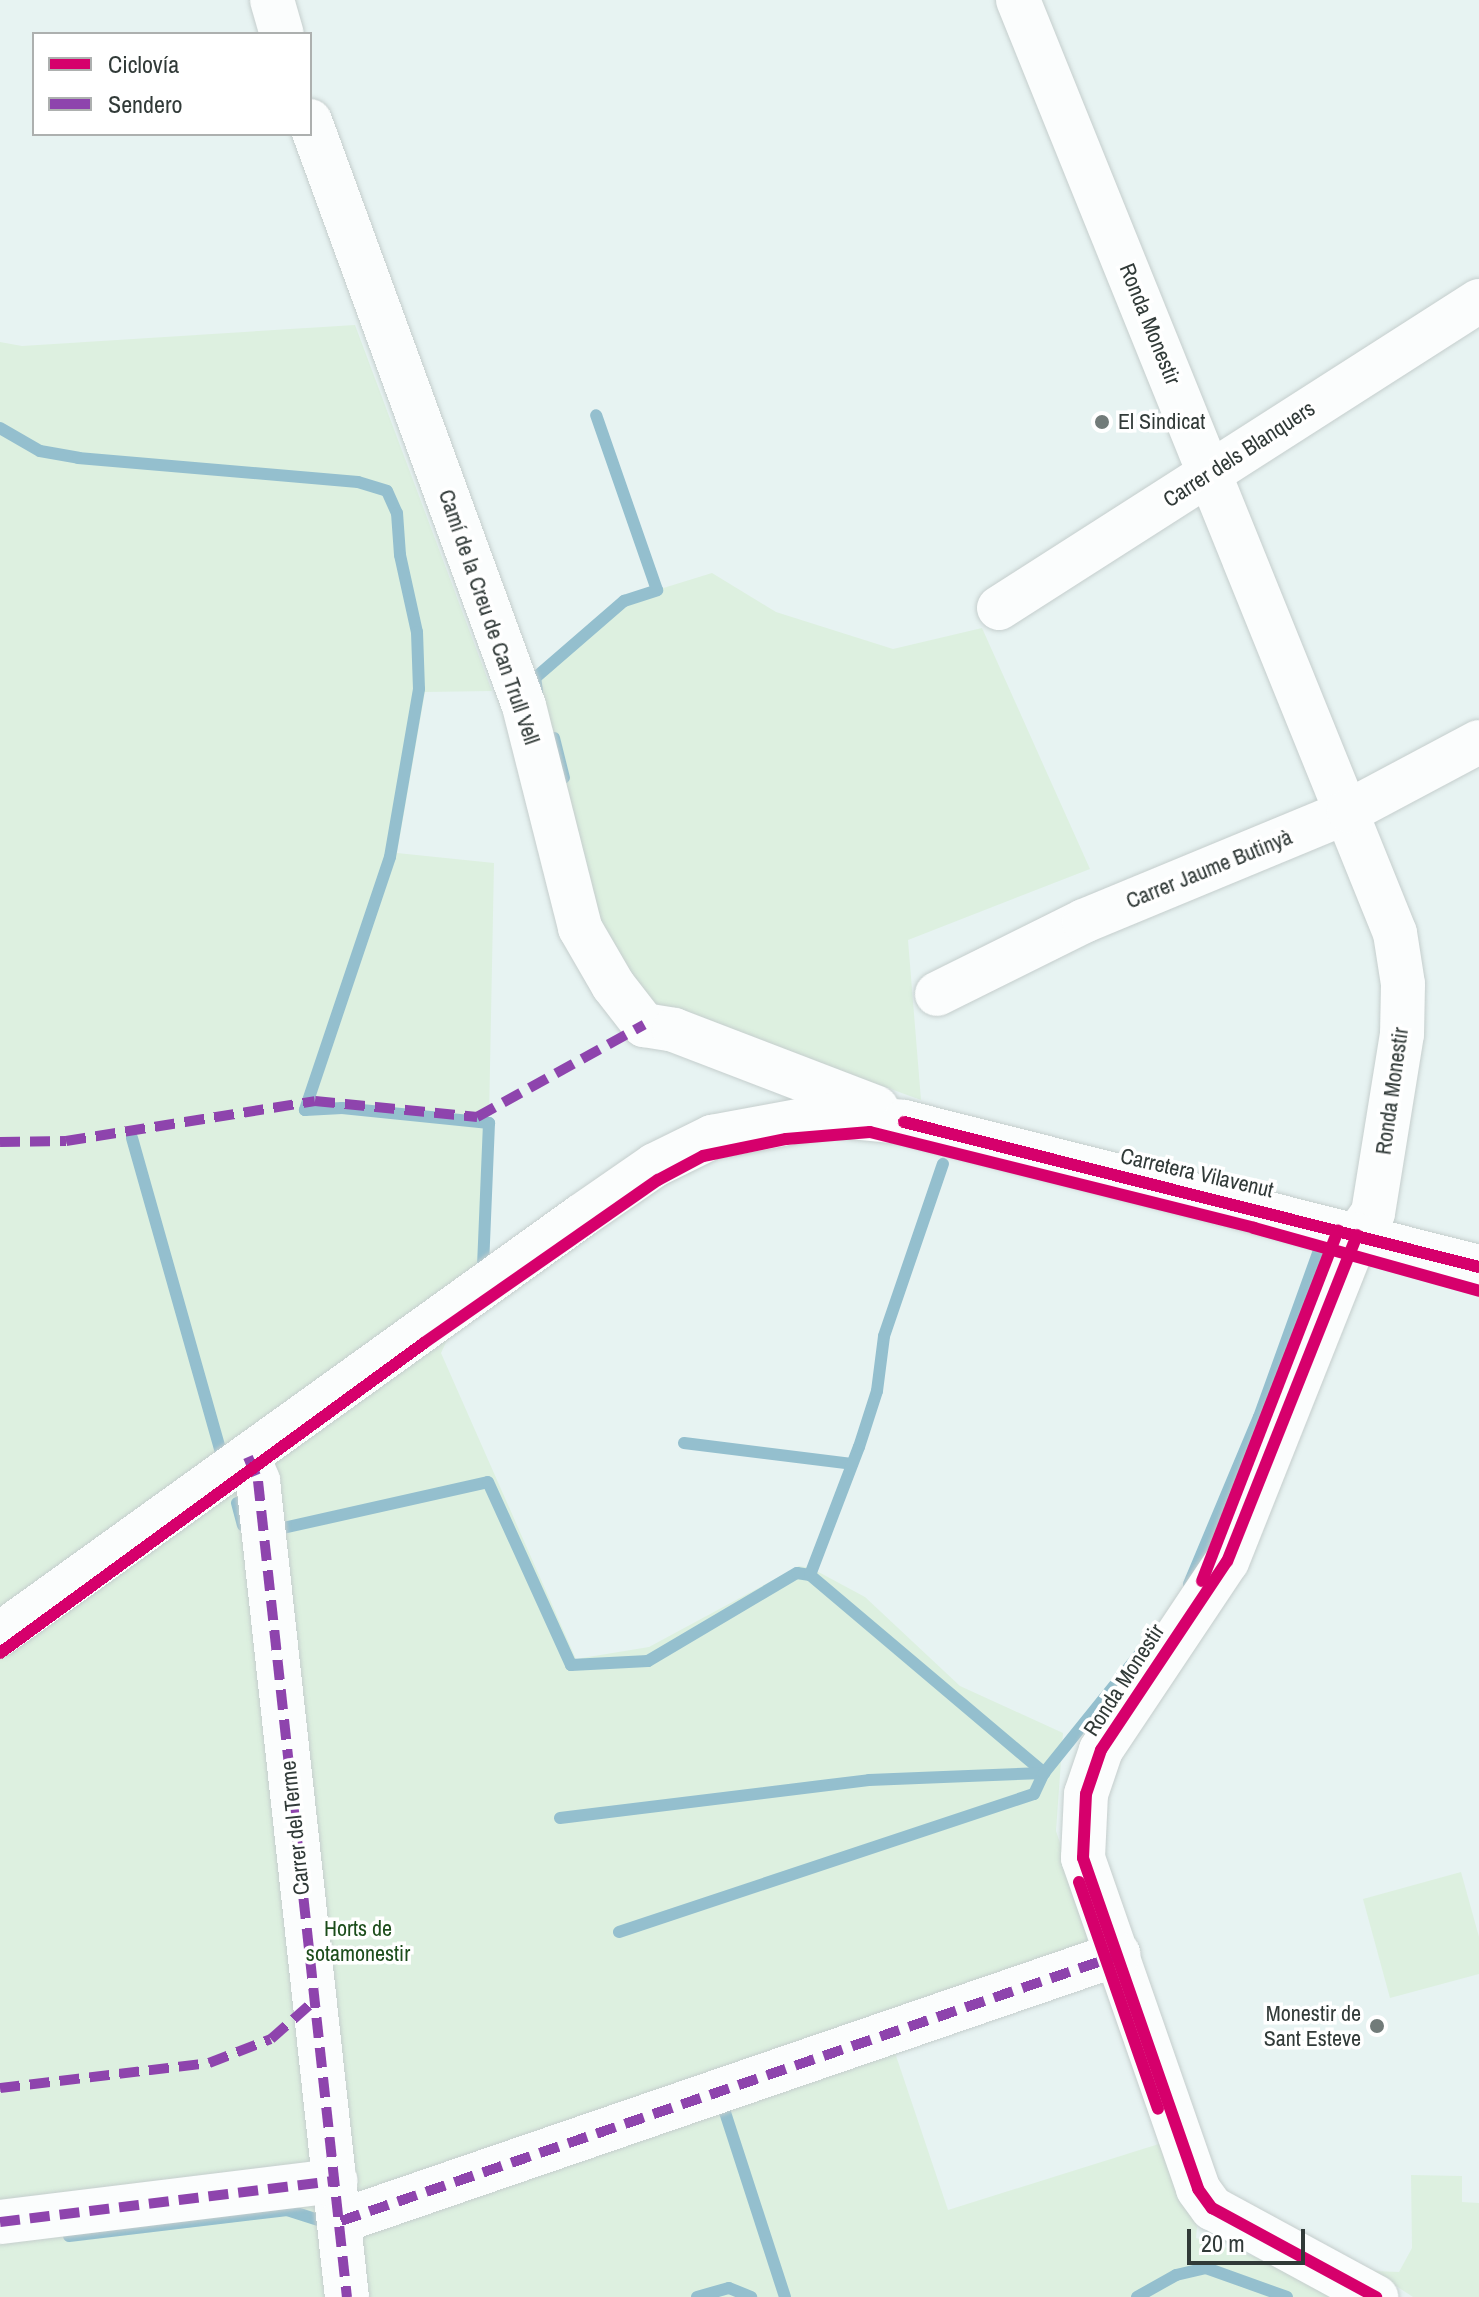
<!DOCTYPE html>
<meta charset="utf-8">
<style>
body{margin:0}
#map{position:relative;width:1479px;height:2297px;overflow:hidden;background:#e7f3f2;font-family:"Archivo Narrow",sans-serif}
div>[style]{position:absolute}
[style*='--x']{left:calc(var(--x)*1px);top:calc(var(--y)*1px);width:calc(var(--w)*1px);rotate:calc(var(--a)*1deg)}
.green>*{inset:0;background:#ddf0e0}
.stream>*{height:12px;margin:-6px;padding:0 6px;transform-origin:6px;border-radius:6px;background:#94bfce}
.roads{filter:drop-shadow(0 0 2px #c5cecd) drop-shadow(0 0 2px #c5cecd)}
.minor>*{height:44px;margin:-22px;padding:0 22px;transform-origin:22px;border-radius:22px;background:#fbfdfd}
.quiet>*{height:10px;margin-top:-5px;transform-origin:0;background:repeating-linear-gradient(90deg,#8e44ad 0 20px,transparent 0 30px)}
.cycleway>*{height:12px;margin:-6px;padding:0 6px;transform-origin:6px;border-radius:6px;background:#d6006c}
.dots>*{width:22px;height:22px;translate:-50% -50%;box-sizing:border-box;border:4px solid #fff;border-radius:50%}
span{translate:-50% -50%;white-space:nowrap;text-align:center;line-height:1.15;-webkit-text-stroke:7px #fff;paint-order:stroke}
.street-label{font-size:22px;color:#313a38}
.poi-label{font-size:22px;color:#313a38}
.left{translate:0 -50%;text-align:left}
.right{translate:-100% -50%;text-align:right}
.park-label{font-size:22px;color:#1c4d1b}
.legend{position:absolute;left:32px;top:32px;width:280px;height:104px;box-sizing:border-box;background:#fff;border:2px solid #adb0af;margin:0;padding:10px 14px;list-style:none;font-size:24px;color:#313a38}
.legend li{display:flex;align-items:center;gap:16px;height:40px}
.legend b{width:40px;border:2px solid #adb0af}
.scale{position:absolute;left:1187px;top:2229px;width:118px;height:36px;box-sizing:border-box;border:4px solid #313a38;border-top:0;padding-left:10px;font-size:24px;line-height:28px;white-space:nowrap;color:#313a38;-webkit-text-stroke:6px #fff;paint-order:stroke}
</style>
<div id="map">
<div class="green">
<i style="clip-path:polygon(355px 325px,492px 691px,425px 692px,397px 853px,494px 863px,489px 1119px,479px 1271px,441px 1353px,576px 1659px,649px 1647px,799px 1566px,811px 1568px,865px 1597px,960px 1686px,1063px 1733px,1056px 1831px,1097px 1954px,886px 2026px,948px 2210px,1162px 2143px,1197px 2227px,1196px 2238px,1290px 2268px,1340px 2297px,0 2297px,0 342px,22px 346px)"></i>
<i style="clip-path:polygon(712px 573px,776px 612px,893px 649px,982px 628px,1090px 869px,908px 940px,921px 1100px,646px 1000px,604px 937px,532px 687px,631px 598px)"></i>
<i style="clip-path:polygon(1461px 1872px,1479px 1937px,1479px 1974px,1390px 1998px,1363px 1899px)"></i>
<i style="clip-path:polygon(1411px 2175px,1462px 2176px,1462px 2202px,1479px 2203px,1479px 2297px,1413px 2297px,1373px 2271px,1399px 2272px,1412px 2248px)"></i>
</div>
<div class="stream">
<i style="--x:0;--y:428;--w:46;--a:29.9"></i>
<i style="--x:40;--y:451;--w:39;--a:10"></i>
<i style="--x:78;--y:458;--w:281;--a:4.9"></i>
<i style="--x:358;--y:482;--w:30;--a:17"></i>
<i style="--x:387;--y:491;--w:24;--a:66"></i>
<i style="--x:397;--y:513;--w:42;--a:85.9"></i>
<i style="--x:400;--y:555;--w:79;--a:77.6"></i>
<i style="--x:417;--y:632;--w:57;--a:88"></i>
<i style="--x:419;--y:689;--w:170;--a:99.8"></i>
<i style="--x:390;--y:857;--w:267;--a:108.6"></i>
<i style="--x:305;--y:1110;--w:37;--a:-3"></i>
<i style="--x:342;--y:1108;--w:148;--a:5.8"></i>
<i style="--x:489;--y:1123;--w:144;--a:92.4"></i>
<i style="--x:537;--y:691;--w:13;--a:-99"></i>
<i style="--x:535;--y:678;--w:118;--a:-40.9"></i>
<i style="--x:624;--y:601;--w:35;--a:-18"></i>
<i style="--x:657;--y:590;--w:185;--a:-109.2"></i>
<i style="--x:554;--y:738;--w:41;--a:76"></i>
<i style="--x:132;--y:1138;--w:335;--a:74.2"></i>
<i style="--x:684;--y:1443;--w:169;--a:7.1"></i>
<i style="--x:237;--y:1503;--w:23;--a:75"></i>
<i style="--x:274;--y:1530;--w:219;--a:-12.6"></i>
<i style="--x:488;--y:1482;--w:201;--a:65.6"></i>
<i style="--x:571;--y:1665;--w:77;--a:-3"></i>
<i style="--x:648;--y:1661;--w:173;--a:-30.6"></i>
<i style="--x:797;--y:1573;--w:13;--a:9"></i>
<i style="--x:810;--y:1575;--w:307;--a:40.2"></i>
<i style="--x:810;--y:1575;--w:137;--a:-69.1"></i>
<i style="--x:859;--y:1447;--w:59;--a:-72.2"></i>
<i style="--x:877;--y:1391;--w:55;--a:-82.7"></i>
<i style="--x:884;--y:1336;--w:182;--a:-71.1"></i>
<i style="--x:1189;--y:1584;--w:181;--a:-67.3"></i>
<i style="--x:1259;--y:1417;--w:180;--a:-70.2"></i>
<i style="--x:560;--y:1818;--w:311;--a:-7"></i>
<i style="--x:869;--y:1780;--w:175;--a:-2.3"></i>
<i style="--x:619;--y:1932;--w:437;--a:-18.4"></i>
<i style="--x:1034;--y:1794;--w:23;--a:-65"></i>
<i style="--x:1044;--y:1773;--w:156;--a:-51.2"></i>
<i style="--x:721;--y:2100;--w:207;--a:72"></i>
<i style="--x:69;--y:2236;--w:220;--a:-6.8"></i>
<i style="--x:287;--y:2210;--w:46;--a:17.7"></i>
<i style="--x:697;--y:2297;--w:33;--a:-16"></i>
<i style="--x:729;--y:2288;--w:24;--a:22"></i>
<i style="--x:1137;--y:2297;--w:45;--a:-29.4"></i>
<i style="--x:1176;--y:2275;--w:31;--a:-13"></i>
<i style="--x:1206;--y:2268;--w:86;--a:19.7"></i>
</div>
<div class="roads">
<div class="minor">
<i style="--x:272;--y:0;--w:35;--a:74"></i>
<i style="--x:1018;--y:0;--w:1006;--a:68"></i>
<i style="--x:1395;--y:933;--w:52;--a:81.1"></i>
<i style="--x:1403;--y:984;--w:50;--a:91.1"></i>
<i style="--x:1402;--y:1034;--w:181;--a:99.2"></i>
<i style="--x:1373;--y:1213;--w:27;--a:126"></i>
<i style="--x:1357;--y:1235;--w:351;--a:111.7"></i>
<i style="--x:1227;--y:1561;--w:227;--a:123.7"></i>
<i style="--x:1101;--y:1750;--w:46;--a:108.8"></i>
<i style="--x:1086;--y:1794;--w:64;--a:92.7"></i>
<i style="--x:1083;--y:1858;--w:350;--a:70.8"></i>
<i style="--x:1198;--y:2189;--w:24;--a:54"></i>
<i style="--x:1212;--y:2208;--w:187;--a:28.5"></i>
<i style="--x:310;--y:121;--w:623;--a:69.91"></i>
<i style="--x:524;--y:706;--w:229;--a:75.8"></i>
<i style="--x:580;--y:928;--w:66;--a:59.9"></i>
<i style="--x:613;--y:985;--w:51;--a:52.2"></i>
<i style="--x:644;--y:1025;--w:30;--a:9"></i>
<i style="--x:674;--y:1030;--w:217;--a:21"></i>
<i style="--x:999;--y:608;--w:570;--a:-32.6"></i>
<i style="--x:937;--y:994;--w:164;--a:-26.4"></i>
<i style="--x:1084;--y:921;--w:287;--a:-22.5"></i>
<i style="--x:1349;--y:811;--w:147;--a:-28"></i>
<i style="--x:248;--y:1457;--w:26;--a:67"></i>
<i style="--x:258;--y:1481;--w:821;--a:83.78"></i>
<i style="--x:0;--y:1634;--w:716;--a:-35.73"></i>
<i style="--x:581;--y:1216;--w:90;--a:-34.6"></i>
<i style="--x:655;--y:1165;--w:64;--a:-26.2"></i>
<i style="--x:712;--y:1137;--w:121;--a:-10.5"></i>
<i style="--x:831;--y:1115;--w:73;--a:5.5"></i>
<i style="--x:904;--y:1122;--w:593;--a:14.15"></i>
<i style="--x:341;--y:2221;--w:822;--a:-18.96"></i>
<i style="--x:0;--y:2222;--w:338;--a:-7"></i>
</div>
</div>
<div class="quiet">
<i style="--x:0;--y:1142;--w:66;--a:-0.9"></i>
<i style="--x:66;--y:1141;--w:252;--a:-9.1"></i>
<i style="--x:315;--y:1101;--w:163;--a:5.6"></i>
<i style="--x:477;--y:1117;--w:191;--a:-28.9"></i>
<i style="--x:248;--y:1457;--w:26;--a:67"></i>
<i style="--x:258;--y:1481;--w:821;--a:83.78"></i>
<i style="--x:0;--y:2088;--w:210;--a:-6.8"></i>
<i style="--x:209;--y:2063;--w:66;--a:-21.2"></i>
<i style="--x:271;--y:2039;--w:57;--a:-41.5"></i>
<i style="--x:341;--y:2221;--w:816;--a:-18.88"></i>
<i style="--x:0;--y:2222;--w:338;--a:-7"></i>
</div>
<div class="cycleway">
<i style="--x:904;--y:1122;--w:593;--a:14.15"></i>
<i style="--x:1357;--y:1235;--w:351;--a:111.7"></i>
<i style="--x:1227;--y:1561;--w:227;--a:123.7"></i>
<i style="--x:1101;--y:1750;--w:46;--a:108.8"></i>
<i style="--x:1086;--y:1794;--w:64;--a:92.7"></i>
<i style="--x:1083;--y:1858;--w:350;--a:70.8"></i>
<i style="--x:1198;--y:2189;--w:24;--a:54"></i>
<i style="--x:1212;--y:2208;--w:187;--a:28.5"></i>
<i style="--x:1202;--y:1581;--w:376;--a:-68.8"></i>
<i style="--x:0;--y:1653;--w:525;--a:-36.17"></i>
<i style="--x:424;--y:1343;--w:285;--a:-34.9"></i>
<i style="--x:658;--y:1180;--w:51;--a:-28.1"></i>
<i style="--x:703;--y:1156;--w:85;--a:-11.6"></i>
<i style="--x:786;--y:1139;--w:84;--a:-4.8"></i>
<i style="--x:870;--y:1132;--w:396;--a:14"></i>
<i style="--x:1254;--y:1228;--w:234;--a:15.6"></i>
<i style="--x:1079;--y:1882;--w:240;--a:70.8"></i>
</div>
<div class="dots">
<i style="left:1102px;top:422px;background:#717b79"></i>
<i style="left:1377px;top:2026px;background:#717b79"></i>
</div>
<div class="street-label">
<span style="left:1150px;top:324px;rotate:68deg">Ronda Monestir</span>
<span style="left:1239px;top:454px;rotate:-33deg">Carrer dels Blanquers</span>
<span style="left:489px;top:617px;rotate:71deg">Camí de la Creu de Can Trull Vell</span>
<span style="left:1209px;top:869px;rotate:-22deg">Carrer Jaume Butinyà</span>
<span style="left:1392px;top:1091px;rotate:-82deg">Ronda Monestir</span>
<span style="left:1197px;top:1173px;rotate:13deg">Carretera Vilavenut</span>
<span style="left:1124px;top:1680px;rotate:-57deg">Ronda Monestir</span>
<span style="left:295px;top:1828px;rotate:-96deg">Carrer del Terme</span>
</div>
<div class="poi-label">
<span class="left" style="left:1118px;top:422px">El Sindicat</span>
<span class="right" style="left:1361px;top:2026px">Monestir de<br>Sant Esteve</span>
</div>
<div class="park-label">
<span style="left:358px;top:1941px">Horts de<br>sotamonestir</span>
</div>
<ul class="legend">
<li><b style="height:10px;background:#d6006c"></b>Ciclovía</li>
<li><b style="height:10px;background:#8e44ad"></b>Sendero</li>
</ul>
<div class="scale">20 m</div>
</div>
